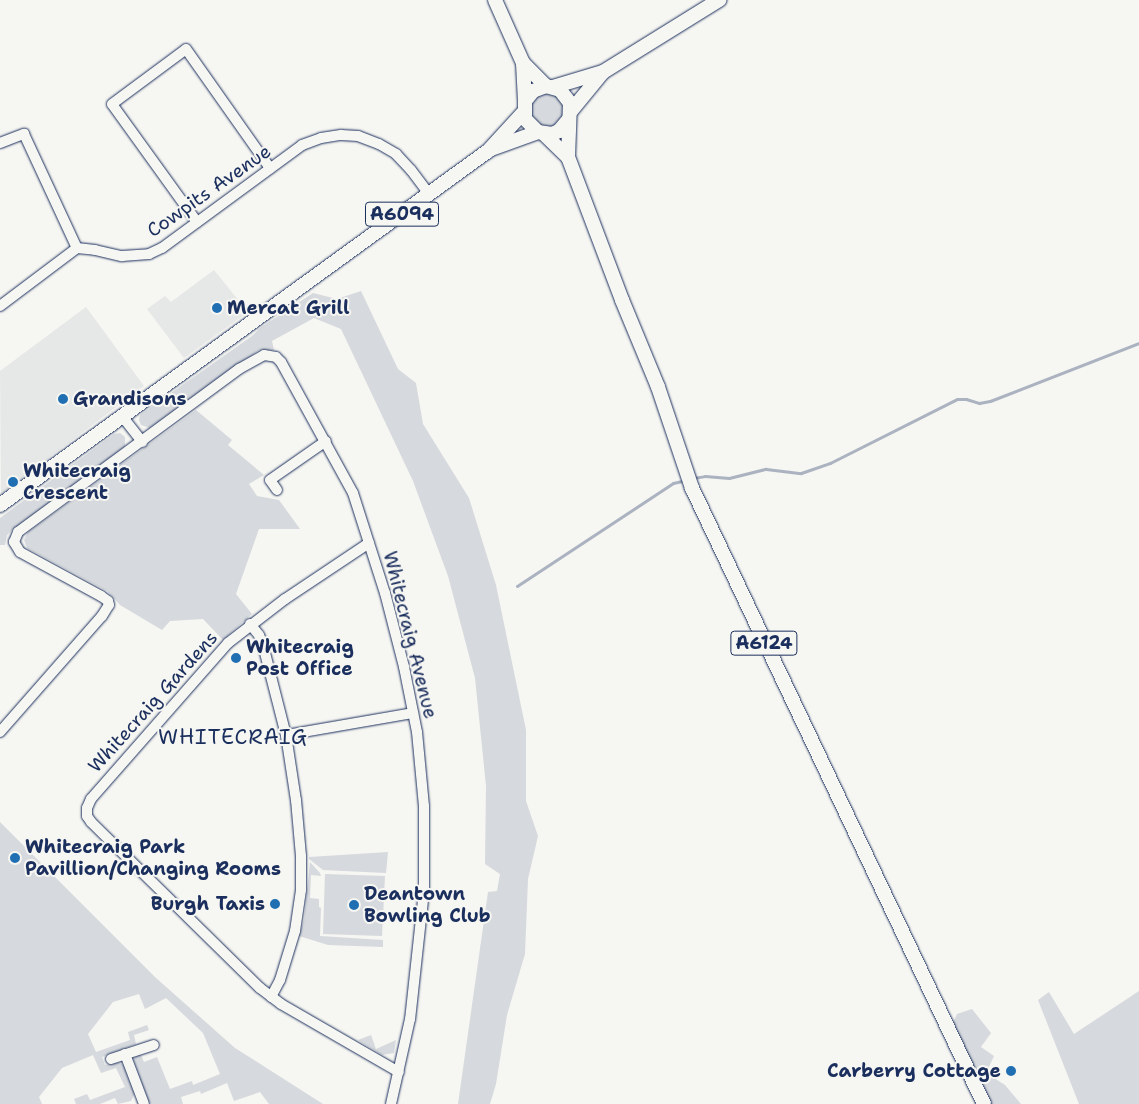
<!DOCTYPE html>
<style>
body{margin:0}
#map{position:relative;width:1139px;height:1104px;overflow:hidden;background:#f6f6f2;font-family:"Shantell Sans",sans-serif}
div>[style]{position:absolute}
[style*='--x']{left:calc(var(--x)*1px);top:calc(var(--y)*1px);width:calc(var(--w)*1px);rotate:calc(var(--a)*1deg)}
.built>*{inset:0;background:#e6e7e7}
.green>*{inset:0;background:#d6d9dd}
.round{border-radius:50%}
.stream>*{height:3px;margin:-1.5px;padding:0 1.5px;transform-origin:1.5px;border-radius:1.5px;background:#abb2c0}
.roads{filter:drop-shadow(0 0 1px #1b2f5e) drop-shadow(0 0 1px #1b2f5e)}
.minor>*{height:10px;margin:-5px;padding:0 5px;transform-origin:5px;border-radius:5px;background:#f6f6f2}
.major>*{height:14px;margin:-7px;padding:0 7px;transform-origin:7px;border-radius:7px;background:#f6f6f2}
.dots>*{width:14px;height:14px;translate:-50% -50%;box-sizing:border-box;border:2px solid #f6f6f2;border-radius:50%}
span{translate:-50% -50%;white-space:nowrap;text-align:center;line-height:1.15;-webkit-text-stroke:4px #f6f6f2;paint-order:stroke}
.shield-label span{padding:1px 4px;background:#f6f6f2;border:1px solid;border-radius:4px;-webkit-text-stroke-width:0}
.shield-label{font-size:18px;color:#1b2f5e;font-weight:700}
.street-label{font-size:19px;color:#1b2f5e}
.poi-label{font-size:19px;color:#1b2f5e;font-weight:700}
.left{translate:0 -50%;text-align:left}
.right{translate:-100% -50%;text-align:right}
.quarter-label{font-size:21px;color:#1b2f5e;letter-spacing:1px}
</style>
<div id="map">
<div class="built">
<i style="clip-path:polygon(214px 270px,248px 312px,184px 358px,147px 309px,165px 296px,171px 302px)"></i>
<i style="clip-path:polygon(86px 307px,144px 386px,1px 494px,0 371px)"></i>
</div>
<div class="green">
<i class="round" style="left:530px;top:93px;width:34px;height:34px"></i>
<i style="clip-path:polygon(361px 291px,398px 369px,416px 383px,423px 424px,469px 498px,496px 585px,526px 730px,526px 801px,538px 836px,528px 879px,525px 954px,507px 1015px,496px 1084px,490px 1104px,458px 1104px,488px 892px,497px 891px,500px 874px,485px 864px,486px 786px,475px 678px,448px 576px,413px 481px,341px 329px,314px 318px,272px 341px,274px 350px,259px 350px,150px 428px,141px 425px,139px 420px,140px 415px,252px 336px,260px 328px,313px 293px,337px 299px)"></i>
<i style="clip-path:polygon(196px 410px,232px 440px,228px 445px,264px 475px,249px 484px,257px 496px,279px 500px,300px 529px,259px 529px,236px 594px,252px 614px,223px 640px,203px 619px,170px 621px,162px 630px,120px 605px,107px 591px,27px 548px,24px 540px,28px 532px)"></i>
<i style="clip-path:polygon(120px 433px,125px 437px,125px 448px,12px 530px,7px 535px,5px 545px,0 545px,0 518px,114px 434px)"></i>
<i style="clip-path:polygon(0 822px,156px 978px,235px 1048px,323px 1104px,269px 1104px,260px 1092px,234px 1101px,227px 1083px,201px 1094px,200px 1091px,181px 1097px,183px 1104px,149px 1104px,133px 1059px,140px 1053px,144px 1062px,157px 1057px,170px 1089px,192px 1081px,193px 1085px,220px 1074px,203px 1033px,166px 998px,145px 1009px,139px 994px,113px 1002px,88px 1034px,96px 1052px,130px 1040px,128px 1032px,147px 1025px,149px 1030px,134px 1035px,136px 1044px,102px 1057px,105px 1065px,117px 1062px,124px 1065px,135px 1093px,131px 1101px,118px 1104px,115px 1098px,100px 1104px,76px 1104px,74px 1099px,87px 1094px,90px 1100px,125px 1087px,116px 1068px,101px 1073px,93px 1055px,62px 1068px,39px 1097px,42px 1104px,0 1104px)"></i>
<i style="clip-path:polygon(388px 852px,386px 873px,323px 870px,309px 859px,309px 857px)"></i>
<i style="clip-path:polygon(310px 862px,320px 873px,321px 876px,311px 875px,310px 898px,319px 899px,319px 907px,321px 908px,320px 936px,383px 940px,383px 947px,328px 945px,299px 936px,304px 920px)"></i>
<i style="clip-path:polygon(325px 874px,385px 876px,382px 936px,323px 934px)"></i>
<i style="clip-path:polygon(1139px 991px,1139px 1104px,1079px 1104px,1038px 1000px,1049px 992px,1074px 1034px)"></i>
<i style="clip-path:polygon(972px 1009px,991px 1033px,981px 1047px,994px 1056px,988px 1069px,994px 1078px,1005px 1085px,1021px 1104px,991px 1104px,982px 1085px,986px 1079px,983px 1070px,972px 1068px,953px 1023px,957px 1014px)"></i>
<i style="clip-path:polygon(371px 1035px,376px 1049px,396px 1040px,394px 1053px,382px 1055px,358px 1040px)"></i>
</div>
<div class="stream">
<i style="--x:693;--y:478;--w:12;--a:-9"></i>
<i style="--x:705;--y:476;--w:24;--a:5"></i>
<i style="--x:729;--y:478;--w:38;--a:-14"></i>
<i style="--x:766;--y:469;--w:35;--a:7"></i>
<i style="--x:801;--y:473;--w:31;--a:-19"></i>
<i style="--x:830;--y:463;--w:142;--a:-26.7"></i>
<i style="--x:957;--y:399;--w:9;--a:0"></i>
<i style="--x:966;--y:399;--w:14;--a:17"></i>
<i style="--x:979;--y:403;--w:11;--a:-10"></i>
<i style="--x:990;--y:401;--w:160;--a:-21.3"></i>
<i style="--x:517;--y:586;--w:187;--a:-33.4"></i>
<i style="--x:673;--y:483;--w:14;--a:-12"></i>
</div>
<div class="roads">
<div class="minor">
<i style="--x:0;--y:143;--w:26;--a:-21"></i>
<i style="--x:24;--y:134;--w:126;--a:65.1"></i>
<i style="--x:197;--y:222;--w:145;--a:-125.8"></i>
<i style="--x:112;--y:104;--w:92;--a:-36.6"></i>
<i style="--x:186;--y:49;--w:146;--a:54.8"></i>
<i style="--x:0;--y:306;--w:96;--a:-37"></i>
<i style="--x:77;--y:248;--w:18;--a:6"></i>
<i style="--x:95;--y:250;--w:28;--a:13"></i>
<i style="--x:122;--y:256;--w:27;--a:-4"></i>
<i style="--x:149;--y:254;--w:14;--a:-25"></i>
<i style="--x:162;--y:248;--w:174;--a:-36.3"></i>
<i style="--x:302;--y:145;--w:20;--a:-20"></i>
<i style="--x:321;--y:138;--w:20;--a:-9"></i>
<i style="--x:341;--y:135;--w:17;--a:3"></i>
<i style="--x:358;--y:136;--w:22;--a:21"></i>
<i style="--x:379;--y:144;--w:20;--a:30"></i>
<i style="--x:396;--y:154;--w:22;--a:47"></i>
<i style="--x:411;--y:170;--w:30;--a:53"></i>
<i style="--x:122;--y:416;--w:33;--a:52"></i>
<i style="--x:277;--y:490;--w:12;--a:-125"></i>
<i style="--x:270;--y:480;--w:68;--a:-34.9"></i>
<i style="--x:369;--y:543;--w:101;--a:146.3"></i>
<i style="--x:285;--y:599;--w:72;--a:142.3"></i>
<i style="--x:228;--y:643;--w:208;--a:131.3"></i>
<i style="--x:91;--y:799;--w:10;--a:114"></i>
<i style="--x:87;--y:808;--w:8;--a:90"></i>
<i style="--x:87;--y:816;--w:7;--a:56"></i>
<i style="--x:91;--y:822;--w:237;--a:44.5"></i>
<i style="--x:260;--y:988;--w:26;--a:37"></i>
<i style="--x:281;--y:1004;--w:136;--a:30"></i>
<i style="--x:250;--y:624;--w:14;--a:51"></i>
<i style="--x:259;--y:635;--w:11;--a:68"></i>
<i style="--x:263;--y:645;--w:93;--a:75.7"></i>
<i style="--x:286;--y:735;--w:66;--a:81.3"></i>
<i style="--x:296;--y:800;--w:56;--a:84.9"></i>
<i style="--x:301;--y:856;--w:34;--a:90"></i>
<i style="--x:301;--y:890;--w:41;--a:98.3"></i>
<i style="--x:295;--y:931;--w:51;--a:107"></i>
<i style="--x:280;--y:980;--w:19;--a:118"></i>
<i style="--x:0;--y:732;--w:154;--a:-48.7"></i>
<i style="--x:102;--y:616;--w:13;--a:-58"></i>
<i style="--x:109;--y:605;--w:4;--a:-104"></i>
<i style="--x:108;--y:601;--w:9;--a:-144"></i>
<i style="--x:101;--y:596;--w:92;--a:-151.5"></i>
<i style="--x:20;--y:552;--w:12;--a:-121"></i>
<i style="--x:14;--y:542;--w:11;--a:-68"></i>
<i style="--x:18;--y:532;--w:275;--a:-36.4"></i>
<i style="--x:239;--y:369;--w:29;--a:-29"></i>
<i style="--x:264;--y:355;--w:12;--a:9"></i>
<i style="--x:276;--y:357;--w:7;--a:45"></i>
<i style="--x:281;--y:362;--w:149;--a:61.2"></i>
<i style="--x:353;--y:493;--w:105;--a:72.3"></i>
<i style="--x:385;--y:593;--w:76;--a:75.6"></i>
<i style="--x:404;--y:667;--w:66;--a:78.7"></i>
<i style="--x:417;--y:732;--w:74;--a:84.6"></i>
<i style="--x:424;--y:806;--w:85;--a:90"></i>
<i style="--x:424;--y:891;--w:129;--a:96.2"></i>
<i style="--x:410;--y:1019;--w:87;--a:102.6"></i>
<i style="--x:286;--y:735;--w:129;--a:-9.8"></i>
<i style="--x:125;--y:1054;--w:53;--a:69.2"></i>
<i style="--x:111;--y:1059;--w:45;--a:-18"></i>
</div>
<div class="major">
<i style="--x:495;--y:0;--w:69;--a:66"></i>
<i style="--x:523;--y:63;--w:33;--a:45"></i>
<i style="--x:523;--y:63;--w:38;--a:87"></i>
<i style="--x:553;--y:87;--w:52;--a:-16.7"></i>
<i style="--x:603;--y:72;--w:137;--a:-31.8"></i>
<i style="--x:571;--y:111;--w:50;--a:-50.6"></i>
<i style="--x:569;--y:119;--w:16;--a:130"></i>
<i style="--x:559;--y:131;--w:8;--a:157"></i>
<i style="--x:552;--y:134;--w:14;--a:-172"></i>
<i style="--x:538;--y:132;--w:18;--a:-135"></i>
<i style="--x:525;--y:119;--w:18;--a:-90"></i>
<i style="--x:525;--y:101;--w:13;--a:-51"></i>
<i style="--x:533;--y:91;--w:14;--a:-21"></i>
<i style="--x:546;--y:86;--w:15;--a:16"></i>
<i style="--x:560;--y:90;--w:16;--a:52"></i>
<i style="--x:570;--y:103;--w:54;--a:92.1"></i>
<i style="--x:568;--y:157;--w:153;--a:69.3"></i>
<i style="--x:622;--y:300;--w:94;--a:67.5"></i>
<i style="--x:658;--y:387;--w:107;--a:71.4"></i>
<i style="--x:692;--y:488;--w:682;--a:64.64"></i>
<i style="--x:544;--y:134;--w:33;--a:44"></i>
<i style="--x:491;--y:149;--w:50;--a:-19.9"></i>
<i style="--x:0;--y:505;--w:603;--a:-35.96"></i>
<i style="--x:488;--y:151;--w:52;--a:-47.4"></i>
</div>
</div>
<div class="dots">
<i style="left:217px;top:308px;background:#1f6fb2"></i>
<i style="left:63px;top:399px;background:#1f6fb2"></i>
<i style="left:13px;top:482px;background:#1f6fb2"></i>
<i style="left:236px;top:658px;background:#1f6fb2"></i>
<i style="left:15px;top:858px;background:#1f6fb2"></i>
<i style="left:275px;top:904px;background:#1f6fb2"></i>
<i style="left:354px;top:905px;background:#1f6fb2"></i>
<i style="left:1011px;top:1071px;background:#1f6fb2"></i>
</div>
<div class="shield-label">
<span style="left:402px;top:214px">A6094</span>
<span style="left:764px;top:643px">A6124</span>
</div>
<div class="street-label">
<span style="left:209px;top:191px;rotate:-35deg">Cowpits Avenue</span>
<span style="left:410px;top:635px;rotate:76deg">Whitecraig Avenue</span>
<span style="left:153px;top:702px;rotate:-48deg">Whitecraig Gardens</span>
</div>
<div class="poi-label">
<span class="left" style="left:227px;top:308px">Mercat Grill</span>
<span class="left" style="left:73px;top:399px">Grandisons</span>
<span class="left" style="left:23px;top:482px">Whitecraig<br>Crescent</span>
<span class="left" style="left:246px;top:658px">Whitecraig<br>Post Office</span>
<span class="left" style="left:25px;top:858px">Whitecraig Park<br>Pavillion/Changing Rooms</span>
<span class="left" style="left:364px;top:905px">Deantown<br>Bowling Club</span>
<span class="right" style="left:265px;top:904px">Burgh Taxis</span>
<span class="right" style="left:1001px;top:1071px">Carberry Cottage</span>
</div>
<div class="quarter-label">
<span style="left:233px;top:737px">WHITECRAIG</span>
</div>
</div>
